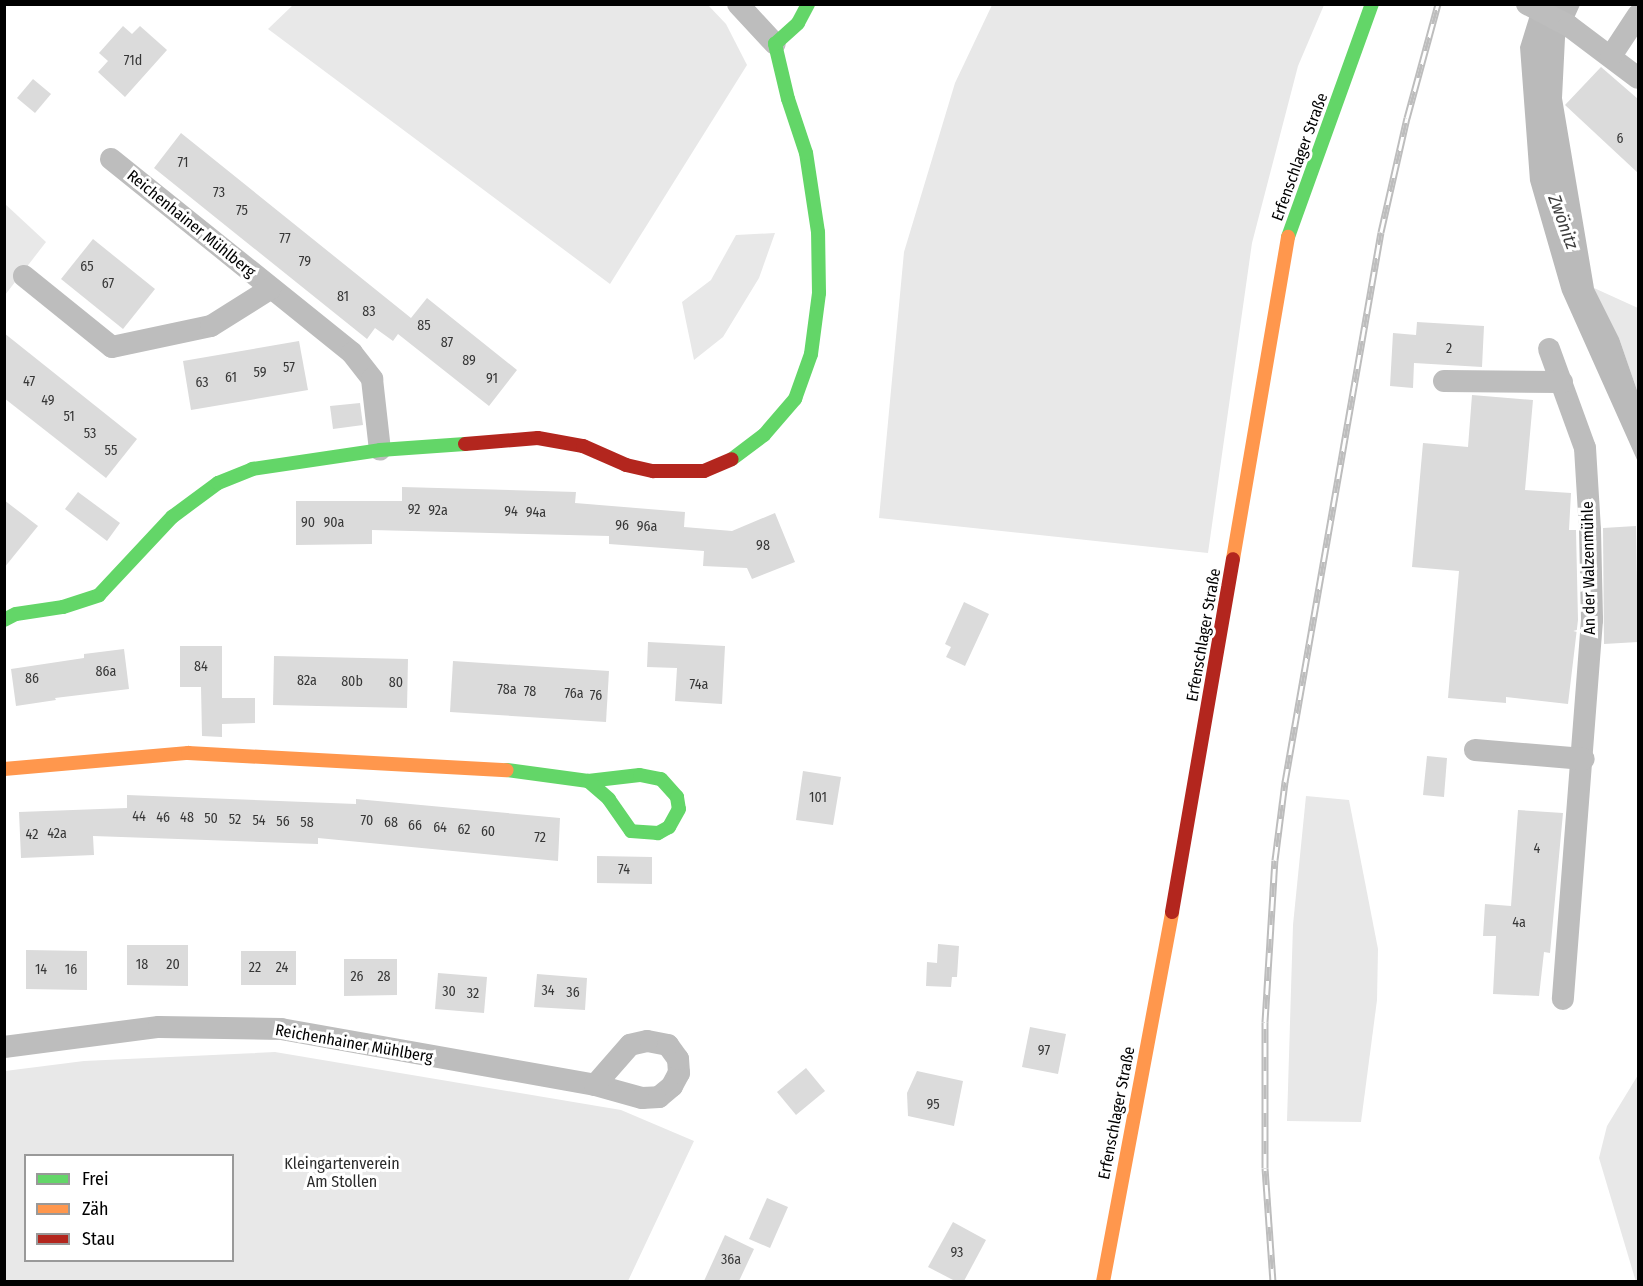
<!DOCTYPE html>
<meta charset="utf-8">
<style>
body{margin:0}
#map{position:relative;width:1643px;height:1286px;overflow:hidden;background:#fff;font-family:"Fira Sans Condensed",sans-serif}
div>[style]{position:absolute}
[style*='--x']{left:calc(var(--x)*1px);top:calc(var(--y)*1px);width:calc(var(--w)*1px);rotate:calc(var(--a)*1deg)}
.green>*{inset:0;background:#e8e8e8}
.water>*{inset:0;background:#bababa}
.building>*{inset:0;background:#dbdbdb}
.street>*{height:22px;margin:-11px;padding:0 11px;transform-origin:11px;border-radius:11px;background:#bdbdbd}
.fast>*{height:14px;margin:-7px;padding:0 7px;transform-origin:7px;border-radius:7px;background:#63d668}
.slow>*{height:14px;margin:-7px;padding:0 7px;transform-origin:7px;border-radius:7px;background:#ff974d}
.jam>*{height:14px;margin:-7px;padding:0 7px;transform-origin:7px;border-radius:7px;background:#b3261e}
.rail>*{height:7px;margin-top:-3.5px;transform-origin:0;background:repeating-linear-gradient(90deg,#fff 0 14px,#bdbdbd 0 28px);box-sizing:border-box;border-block:2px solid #bdbdbd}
span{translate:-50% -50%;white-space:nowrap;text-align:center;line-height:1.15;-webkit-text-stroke:6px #fff;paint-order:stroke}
.number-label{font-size:14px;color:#373737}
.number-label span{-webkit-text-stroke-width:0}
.street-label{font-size:16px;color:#000}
.park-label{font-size:16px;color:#2c2c2c}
.water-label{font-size:18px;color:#3d3d3d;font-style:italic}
.frame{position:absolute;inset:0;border:6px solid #000;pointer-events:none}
.legend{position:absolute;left:24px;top:1154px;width:210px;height:108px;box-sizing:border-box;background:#fff;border:2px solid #999;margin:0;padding:8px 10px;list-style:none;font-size:18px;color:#000}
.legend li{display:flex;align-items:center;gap:12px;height:30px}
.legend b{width:30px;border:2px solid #999}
</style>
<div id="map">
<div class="green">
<i style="clip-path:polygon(293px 5px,708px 5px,726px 24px,747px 65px,610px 284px,268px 29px)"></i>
<i style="clip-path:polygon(992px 5px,1324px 5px,1298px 66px,1252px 243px,1208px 553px,879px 518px,904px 252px,955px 83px)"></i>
<i style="clip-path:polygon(4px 203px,46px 242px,5px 295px,4px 295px)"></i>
<i style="clip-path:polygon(775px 233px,759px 278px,723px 337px,694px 360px,682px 302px,711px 280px,736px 235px)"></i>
<i style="clip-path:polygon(1594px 288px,1638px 308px,1638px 393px,1619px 338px)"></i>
<i style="clip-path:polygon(1306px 796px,1349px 800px,1378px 949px,1377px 1000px,1361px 1122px,1287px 1121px,1293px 925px)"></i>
<i style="clip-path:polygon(evenodd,275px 1052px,621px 1110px,694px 1141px,628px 1281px,5px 1281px,5px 1071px,84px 1061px,275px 1052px,26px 1156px,232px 1156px,232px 1260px,26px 1260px,26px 1156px)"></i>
<i style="clip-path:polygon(1638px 1075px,1638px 1281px,1636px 1282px,1599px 1158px,1607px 1126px)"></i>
</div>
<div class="water">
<i style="clip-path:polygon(1533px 5px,1580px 5px,1565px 38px,1562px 98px,1594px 288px,1619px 338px,1638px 393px,1638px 462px,1562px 292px,1530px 181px,1520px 47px)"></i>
</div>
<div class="building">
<i style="clip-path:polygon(123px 26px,132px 34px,140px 26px,167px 50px,125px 97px,98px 72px,108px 61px,99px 53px)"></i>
<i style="clip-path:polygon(1601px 67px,1638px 99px,1638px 173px,1565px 105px)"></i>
<i style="clip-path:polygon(33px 79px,51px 94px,35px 113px,17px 98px)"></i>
<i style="clip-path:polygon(181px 133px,411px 318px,427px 298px,517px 370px,489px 406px,398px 334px,393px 341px,375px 328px,367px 339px,154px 168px)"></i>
<i style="clip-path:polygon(93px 239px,155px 289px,123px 329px,61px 279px)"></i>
<i style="clip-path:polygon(1417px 322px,1484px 326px,1482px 367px,1414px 363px,1413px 388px,1390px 386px,1393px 333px,1416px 335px)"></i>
<i style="clip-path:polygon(4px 333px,137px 439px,106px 478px,4px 398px)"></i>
<i style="clip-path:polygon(299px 341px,308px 390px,191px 410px,183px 361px)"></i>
<i style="clip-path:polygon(1472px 395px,1533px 400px,1525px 490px,1571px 493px,1569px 530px,1576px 530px,1578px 620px,1568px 704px,1506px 697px,1506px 703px,1448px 698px,1459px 571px,1412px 567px,1423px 443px,1468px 447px)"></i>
<i style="clip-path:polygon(360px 403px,363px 425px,333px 429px,330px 406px)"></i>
<i style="clip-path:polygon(402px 487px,576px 492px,575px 503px,685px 512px,684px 527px,732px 531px,775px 513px,795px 562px,752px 579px,747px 568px,703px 566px,704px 551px,609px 544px,609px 536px,372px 530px,372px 544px,296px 545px,296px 501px,402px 501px)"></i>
<i style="clip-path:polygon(78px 492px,120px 523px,107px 541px,65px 509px)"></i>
<i style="clip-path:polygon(4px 500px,38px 526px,4px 568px)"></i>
<i style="clip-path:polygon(1636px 526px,1638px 642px,1604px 644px,1603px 528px)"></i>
<i style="clip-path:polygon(964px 602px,989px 614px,965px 666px,946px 657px,951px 647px,945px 644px)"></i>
<i style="clip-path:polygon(648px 642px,725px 646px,722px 704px,675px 701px,677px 668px,647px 667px)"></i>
<i style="clip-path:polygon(180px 646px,222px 646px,222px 698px,255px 698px,255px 723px,222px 724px,222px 737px,202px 736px,201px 687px,180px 687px)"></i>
<i style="clip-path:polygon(124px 649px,129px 689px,55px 698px,56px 700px,16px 706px,11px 669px,84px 658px,84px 654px)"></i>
<i style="clip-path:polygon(274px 656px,408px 659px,407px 708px,273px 705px)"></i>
<i style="clip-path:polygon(453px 661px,609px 671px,606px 722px,450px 712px)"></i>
<i style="clip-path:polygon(1427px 756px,1447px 758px,1444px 797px,1423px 795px)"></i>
<i style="clip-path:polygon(803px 771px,841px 777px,833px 825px,796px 820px)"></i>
<i style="clip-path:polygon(127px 795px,356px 804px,356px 799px,560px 818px,558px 861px,318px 838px,318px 844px,93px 836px,94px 855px,21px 858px,19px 812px,127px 808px)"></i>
<i style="clip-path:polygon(1518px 810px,1563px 813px,1550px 953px,1544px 952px,1539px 996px,1493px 994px,1496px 936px,1483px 936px,1485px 904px,1511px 906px)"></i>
<i style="clip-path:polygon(597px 856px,652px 857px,652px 884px,597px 883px)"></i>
<i style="clip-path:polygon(938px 944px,959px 946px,957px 977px,952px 977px,951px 987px,926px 986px,927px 962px,937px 963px)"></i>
<i style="clip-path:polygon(127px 945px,188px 945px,188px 986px,127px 985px)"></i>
<i style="clip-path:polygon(26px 950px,87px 951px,87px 990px,26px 989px)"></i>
<i style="clip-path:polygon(241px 951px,296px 951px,296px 985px,241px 985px)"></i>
<i style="clip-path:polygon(344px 959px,397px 959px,397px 995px,344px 996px)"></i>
<i style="clip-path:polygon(438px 973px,487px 977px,484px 1013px,435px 1009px)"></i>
<i style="clip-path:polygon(537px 974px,587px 978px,585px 1010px,534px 1007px)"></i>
<i style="clip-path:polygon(1030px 1027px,1066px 1034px,1058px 1074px,1022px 1067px)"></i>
<i style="clip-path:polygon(806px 1068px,825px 1091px,796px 1115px,777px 1092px)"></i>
<i style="clip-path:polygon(917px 1071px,963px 1081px,954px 1126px,908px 1116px,907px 1093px)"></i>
<i style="clip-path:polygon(767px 1198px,788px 1207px,770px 1248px,749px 1239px)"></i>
<i style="clip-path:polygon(953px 1222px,986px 1240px,964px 1281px,955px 1281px,928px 1267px)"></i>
<i style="clip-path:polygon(725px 1235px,754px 1249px,739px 1281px,704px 1281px)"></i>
</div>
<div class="street">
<i style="--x:738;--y:4;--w:54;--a:47.2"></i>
<i style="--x:1527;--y:4;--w:47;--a:27.6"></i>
<i style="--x:1569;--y:26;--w:86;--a:37"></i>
<i style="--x:1611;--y:56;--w:49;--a:-56.6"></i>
<i style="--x:111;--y:159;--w:309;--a:38.8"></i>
<i style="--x:352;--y:353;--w:33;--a:52"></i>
<i style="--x:372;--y:379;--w:71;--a:83.6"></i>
<i style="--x:24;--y:276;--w:113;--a:38.9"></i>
<i style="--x:112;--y:347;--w:101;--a:-12"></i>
<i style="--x:211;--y:326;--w:70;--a:-32.1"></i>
<i style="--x:1549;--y:349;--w:105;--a:70"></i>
<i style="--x:1585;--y:448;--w:82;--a:86.5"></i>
<i style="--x:1590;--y:530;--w:90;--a:88.7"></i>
<i style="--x:1592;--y:620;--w:380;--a:94.4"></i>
<i style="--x:1444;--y:381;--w:118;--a:0.5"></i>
<i style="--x:1475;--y:750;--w:109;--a:4.7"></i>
<i style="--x:4;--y:1047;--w:156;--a:-7.4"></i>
<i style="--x:159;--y:1027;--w:122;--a:0.9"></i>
<i style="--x:281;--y:1029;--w:319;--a:10.1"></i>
<i style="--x:595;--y:1085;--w:49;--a:15.5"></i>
<i style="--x:642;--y:1098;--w:17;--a:-3"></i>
<i style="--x:659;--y:1097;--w:17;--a:-40"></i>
<i style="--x:672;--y:1086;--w:15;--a:-62"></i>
<i style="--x:679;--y:1073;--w:14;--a:-94"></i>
<i style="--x:678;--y:1059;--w:17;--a:-126"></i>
<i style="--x:668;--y:1045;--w:21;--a:-169"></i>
<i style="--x:647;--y:1041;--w:17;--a:167"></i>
<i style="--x:630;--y:1045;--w:53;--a:131.2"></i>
</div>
<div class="fast">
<i style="--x:1288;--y:237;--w:248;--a:-70.2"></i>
<i style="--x:732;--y:459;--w:40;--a:-37"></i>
<i style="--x:764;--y:435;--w:48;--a:-49.3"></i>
<i style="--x:795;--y:399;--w:48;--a:-70.4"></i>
<i style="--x:811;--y:354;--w:62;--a:-82.5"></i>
<i style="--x:819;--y:293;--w:61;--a:-90.9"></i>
<i style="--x:818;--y:232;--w:80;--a:-98.6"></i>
<i style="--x:806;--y:153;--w:57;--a:-108.4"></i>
<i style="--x:788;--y:99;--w:57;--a:-103.3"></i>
<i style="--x:775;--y:44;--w:31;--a:-42"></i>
<i style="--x:798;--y:23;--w:21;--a:-62"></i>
<i style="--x:4;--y:620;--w:13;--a:-27"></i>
<i style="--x:16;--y:614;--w:48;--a:-8.5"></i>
<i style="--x:63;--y:607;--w:38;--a:-18"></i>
<i style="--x:99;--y:595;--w:107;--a:-46.9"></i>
<i style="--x:172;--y:517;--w:57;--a:-36.5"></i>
<i style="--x:218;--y:483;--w:37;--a:-22"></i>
<i style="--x:252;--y:469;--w:129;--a:-8.4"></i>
<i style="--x:380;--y:450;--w:85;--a:-4"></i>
<i style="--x:507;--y:770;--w:82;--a:7.7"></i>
<i style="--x:588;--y:781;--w:52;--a:-6.6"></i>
<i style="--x:640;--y:775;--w:21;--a:11"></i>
<i style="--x:661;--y:779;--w:24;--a:48"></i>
<i style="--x:677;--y:797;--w:12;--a:81"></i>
<i style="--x:679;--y:809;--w:21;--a:119"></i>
<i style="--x:669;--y:827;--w:13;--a:151"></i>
<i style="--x:658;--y:833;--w:27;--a:-176"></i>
<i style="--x:631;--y:831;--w:39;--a:-125"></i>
<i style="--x:609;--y:799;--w:28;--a:-139"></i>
</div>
<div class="slow">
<i style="--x:1233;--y:559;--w:327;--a:-80.3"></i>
<i style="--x:4;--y:769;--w:185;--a:-5"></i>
<i style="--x:188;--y:753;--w:319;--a:3.1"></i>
<i style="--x:1103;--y:1282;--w:376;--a:-79.4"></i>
</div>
<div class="jam">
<i style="--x:465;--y:444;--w:73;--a:-4.7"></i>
<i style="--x:538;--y:438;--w:46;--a:10.1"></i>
<i style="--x:583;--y:446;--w:47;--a:23.8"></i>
<i style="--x:626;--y:465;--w:28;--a:13"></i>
<i style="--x:653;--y:471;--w:51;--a:0"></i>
<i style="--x:704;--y:471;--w:30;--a:-23"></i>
<i style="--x:1172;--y:912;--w:358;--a:-80.2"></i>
</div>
<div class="rail">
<i style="--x:1273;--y:1282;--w:114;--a:-94"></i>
<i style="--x:1265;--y:1168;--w:146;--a:-90"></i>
<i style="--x:1265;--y:1022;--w:162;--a:-86.5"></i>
<i style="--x:1275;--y:860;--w:79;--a:-82.7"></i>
<i style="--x:1285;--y:782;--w:558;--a:-80.1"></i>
<i style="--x:1381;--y:232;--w:117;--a:-77.2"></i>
<i style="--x:1407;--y:118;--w:118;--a:-74.8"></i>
</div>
<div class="number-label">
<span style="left:133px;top:61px">71d</span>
<span style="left:1620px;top:139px">6</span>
<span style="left:183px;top:163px">71</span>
<span style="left:219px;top:193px">73</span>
<span style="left:242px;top:211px">75</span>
<span style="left:285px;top:239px">77</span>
<span style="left:305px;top:262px">79</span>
<span style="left:87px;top:267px">65</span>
<span style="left:108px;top:284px">67</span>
<span style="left:343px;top:297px">81</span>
<span style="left:369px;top:312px">83</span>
<span style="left:424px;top:326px">85</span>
<span style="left:447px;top:343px">87</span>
<span style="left:1449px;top:349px">2</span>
<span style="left:469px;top:361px">89</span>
<span style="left:289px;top:368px">57</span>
<span style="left:260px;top:373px">59</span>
<span style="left:231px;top:378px">61</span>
<span style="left:492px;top:379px">91</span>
<span style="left:29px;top:382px">47</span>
<span style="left:202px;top:383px">63</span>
<span style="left:48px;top:401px">49</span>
<span style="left:69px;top:417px">51</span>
<span style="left:90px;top:434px">53</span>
<span style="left:111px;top:451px">55</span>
<span style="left:414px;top:510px">92</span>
<span style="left:438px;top:511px">92a</span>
<span style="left:511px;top:512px">94</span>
<span style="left:536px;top:513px">94a</span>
<span style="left:308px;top:523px">90</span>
<span style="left:334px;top:523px">90a</span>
<span style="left:622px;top:526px">96</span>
<span style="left:647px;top:527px">96a</span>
<span style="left:763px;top:546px">98</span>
<span style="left:201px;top:667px">84</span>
<span style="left:106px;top:672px">86a</span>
<span style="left:32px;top:679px">86</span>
<span style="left:307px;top:681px">82a</span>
<span style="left:352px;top:682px">80b</span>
<span style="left:396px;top:683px">80</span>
<span style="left:699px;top:685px">74a</span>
<span style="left:507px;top:690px">78a</span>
<span style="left:530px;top:692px">78</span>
<span style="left:574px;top:694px">76a</span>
<span style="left:596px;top:696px">76</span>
<span style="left:818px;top:798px">101</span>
<span style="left:139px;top:817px">44</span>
<span style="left:163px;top:818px">46</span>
<span style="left:187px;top:818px">48</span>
<span style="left:211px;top:819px">50</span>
<span style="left:235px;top:820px">52</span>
<span style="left:259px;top:821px">54</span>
<span style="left:367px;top:821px">70</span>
<span style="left:283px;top:822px">56</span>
<span style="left:307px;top:823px">58</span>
<span style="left:391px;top:823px">68</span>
<span style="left:415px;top:826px">66</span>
<span style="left:440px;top:828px">64</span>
<span style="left:464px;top:830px">62</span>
<span style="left:488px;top:832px">60</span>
<span style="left:57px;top:834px">42a</span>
<span style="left:32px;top:835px">42</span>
<span style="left:540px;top:838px">72</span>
<span style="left:1537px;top:849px">4</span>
<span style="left:624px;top:870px">74</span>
<span style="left:1519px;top:923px">4a</span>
<span style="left:142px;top:965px">18</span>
<span style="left:173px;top:965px">20</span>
<span style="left:255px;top:968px">22</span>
<span style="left:282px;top:968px">24</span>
<span style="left:41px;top:970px">14</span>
<span style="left:71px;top:970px">16</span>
<span style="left:357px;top:977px">26</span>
<span style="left:384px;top:977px">28</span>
<span style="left:548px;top:991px">34</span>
<span style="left:449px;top:992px">30</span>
<span style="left:573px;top:993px">36</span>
<span style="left:473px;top:994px">32</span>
<span style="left:1044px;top:1051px">97</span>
<span style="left:933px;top:1105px">95</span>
<span style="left:957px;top:1253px">93</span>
<span style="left:731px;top:1260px">36a</span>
</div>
<div class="street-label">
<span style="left:1300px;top:157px;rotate:-70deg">Erfenschlager Straße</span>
<span style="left:191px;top:224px;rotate:39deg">Reichenhainer Mühlberg</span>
<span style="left:1589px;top:568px;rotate:-91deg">An der Walzenmühle</span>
<span style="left:1204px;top:635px;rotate:-80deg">Erfenschlager Straße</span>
<span style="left:354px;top:1044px;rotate:10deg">Reichenhainer Mühlberg</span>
<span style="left:1117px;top:1113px;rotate:-79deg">Erfenschlager Straße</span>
</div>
<div class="park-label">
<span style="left:342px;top:1173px">Kleingartenverein<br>Am Stollen</span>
</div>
<div class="water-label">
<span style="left:1563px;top:222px;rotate:70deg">Zwönitz</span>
</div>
<div class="frame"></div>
<ul class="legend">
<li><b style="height:8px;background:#63d668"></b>Frei</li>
<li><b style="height:8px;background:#ff974d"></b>Zäh</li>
<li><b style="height:8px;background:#b3261e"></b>Stau</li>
</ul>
</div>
